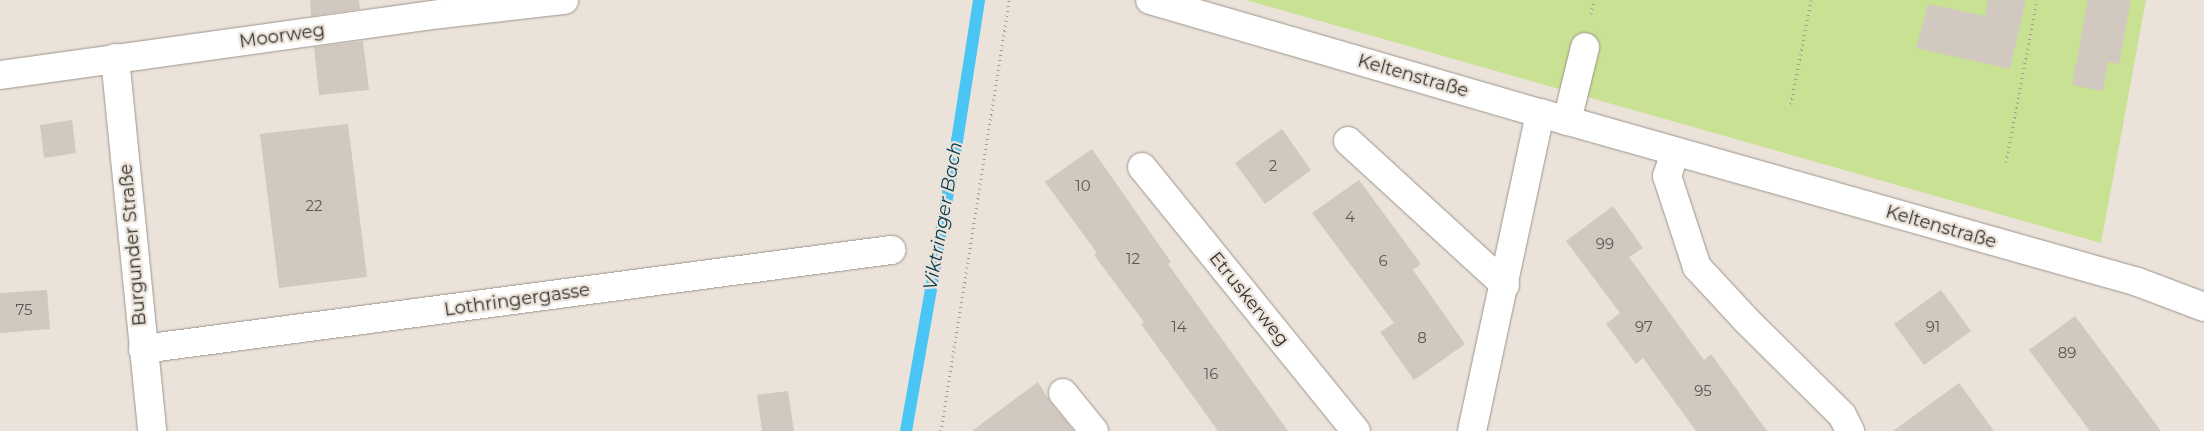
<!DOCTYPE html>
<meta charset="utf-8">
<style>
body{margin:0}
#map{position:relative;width:2204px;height:431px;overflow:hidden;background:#ebe3da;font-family:Montserrat,sans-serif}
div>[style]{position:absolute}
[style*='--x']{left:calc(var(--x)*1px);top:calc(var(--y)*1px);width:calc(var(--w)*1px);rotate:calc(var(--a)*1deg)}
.green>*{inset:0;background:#c9e192}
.stream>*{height:12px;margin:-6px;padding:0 6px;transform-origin:6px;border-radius:6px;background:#4bc5f3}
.building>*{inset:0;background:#d1c8c0}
.path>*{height:3px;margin-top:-1.5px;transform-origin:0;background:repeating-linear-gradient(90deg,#a29c95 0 1px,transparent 0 5px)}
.roads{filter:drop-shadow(0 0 1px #9c948c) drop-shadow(0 0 1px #9c948c)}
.minor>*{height:28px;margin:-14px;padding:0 14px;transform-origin:14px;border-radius:14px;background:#fff}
span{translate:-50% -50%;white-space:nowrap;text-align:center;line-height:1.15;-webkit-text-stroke:4.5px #ebe3da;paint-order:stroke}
.number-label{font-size:15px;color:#5b5752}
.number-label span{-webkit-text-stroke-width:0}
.street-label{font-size:18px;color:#34312d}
.water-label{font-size:19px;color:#073e51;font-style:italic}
</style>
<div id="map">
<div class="green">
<i style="clip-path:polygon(1246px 0,2146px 0,2101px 243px)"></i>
</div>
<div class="stream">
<i style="--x:906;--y:431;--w:294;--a:-80"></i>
<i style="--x:957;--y:141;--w:143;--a:-81.1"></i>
</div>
<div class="building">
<i style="clip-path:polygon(310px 0,359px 0,360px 9px,311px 16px)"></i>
<i style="clip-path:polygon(1988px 0,2026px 0,2010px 69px,1916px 48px,1928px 4px,1985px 16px)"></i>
<i style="clip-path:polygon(2088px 0,2131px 0,2119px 64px,2108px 62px,2103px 91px,2072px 85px)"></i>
<i style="clip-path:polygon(363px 41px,369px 90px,319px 95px,314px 47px)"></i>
<i style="clip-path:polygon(72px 120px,76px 153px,44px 158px,40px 125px)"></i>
<i style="clip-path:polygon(348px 124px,367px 277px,279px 288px,260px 134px)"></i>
<i style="clip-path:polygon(1282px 129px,1311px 170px,1265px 204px,1235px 163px)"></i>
<i style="clip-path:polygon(1092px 149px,1171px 262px,1168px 264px,1288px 431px,1218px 431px,1141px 324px,1144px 322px,1094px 255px,1097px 253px,1045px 182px)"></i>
<i style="clip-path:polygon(1359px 180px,1421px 264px,1413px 270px,1465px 344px,1414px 380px,1380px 332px,1394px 323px,1312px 213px)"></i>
<i style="clip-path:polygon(1613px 206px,1643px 248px,1629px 257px,1704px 360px,1711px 354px,1767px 431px,1696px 431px,1643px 358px,1636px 364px,1606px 324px,1620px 313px,1566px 241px)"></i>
<i style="clip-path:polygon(47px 290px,50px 329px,0 333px,0 293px)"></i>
<i style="clip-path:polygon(1941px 290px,1971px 331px,1924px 365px,1894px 324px)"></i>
<i style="clip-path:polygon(2075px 316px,2126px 384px,2161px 431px,2090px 431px,2059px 390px,2029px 350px)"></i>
<i style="clip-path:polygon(1038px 382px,1051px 403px,1074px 431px,972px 431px)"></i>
<i style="clip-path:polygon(1959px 383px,1994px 431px,1893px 431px)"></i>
<i style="clip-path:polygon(788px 391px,794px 431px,762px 431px,757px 395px)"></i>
</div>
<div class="path">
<i style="--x:1591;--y:14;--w:14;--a:-78"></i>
<i style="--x:1791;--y:104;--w:106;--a:-79.1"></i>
<i style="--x:2006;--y:162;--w:165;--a:-79.2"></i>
<i style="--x:941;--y:431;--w:436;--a:-81"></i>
</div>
<div class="roads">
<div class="minor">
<i style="--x:1150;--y:0;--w:406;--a:16.2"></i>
<i style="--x:1540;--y:113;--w:621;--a:15.78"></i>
<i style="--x:2138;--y:282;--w:71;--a:20.7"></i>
<i style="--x:115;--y:58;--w:375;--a:84.3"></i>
<i style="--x:0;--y:75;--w:445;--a:-7.9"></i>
<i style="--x:441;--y:14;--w:124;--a:-6.5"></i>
<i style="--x:1567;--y:121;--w:76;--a:-76.3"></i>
<i style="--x:1348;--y:141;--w:213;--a:42.5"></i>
<i style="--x:1675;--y:152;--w:25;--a:108"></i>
<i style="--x:1667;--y:176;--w:96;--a:71.8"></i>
<i style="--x:1697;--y:267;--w:72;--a:47.2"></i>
<i style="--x:1746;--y:320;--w:135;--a:44.7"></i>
<i style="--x:1842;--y:415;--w:18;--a:63"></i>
<i style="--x:1142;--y:167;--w:340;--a:51"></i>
<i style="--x:143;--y:349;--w:755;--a:-7.54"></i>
<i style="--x:1063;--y:393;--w:49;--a:50.8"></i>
<i style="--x:1472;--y:431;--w:325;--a:-77.9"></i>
</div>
</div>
<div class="number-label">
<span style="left:1273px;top:166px">2</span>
<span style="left:1083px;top:186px">10</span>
<span style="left:314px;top:206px">22</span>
<span style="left:1350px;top:217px">4</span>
<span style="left:1605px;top:244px">99</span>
<span style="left:1133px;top:259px">12</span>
<span style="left:1383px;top:261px">6</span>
<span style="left:24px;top:310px">75</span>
<span style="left:1179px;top:327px">14</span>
<span style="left:1644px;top:327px">97</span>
<span style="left:1933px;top:327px">91</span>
<span style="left:1422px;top:338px">8</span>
<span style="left:2067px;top:353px">89</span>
<span style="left:1211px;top:374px">16</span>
<span style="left:1703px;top:391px">95</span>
</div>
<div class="street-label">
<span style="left:282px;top:36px;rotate:-8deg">Moorweg</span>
<span style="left:1413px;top:76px;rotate:16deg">Keltenstraße</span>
<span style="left:1941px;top:227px;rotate:16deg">Keltenstraße</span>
<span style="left:133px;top:245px;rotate:-95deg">Burgunder Straße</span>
<span style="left:1249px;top:299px;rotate:51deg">Etruskerweg</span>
<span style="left:517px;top:300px;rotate:-8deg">Lothringergasse</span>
</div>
<div class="water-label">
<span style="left:943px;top:216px;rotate:-80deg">Viktringer Bach</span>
</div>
</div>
